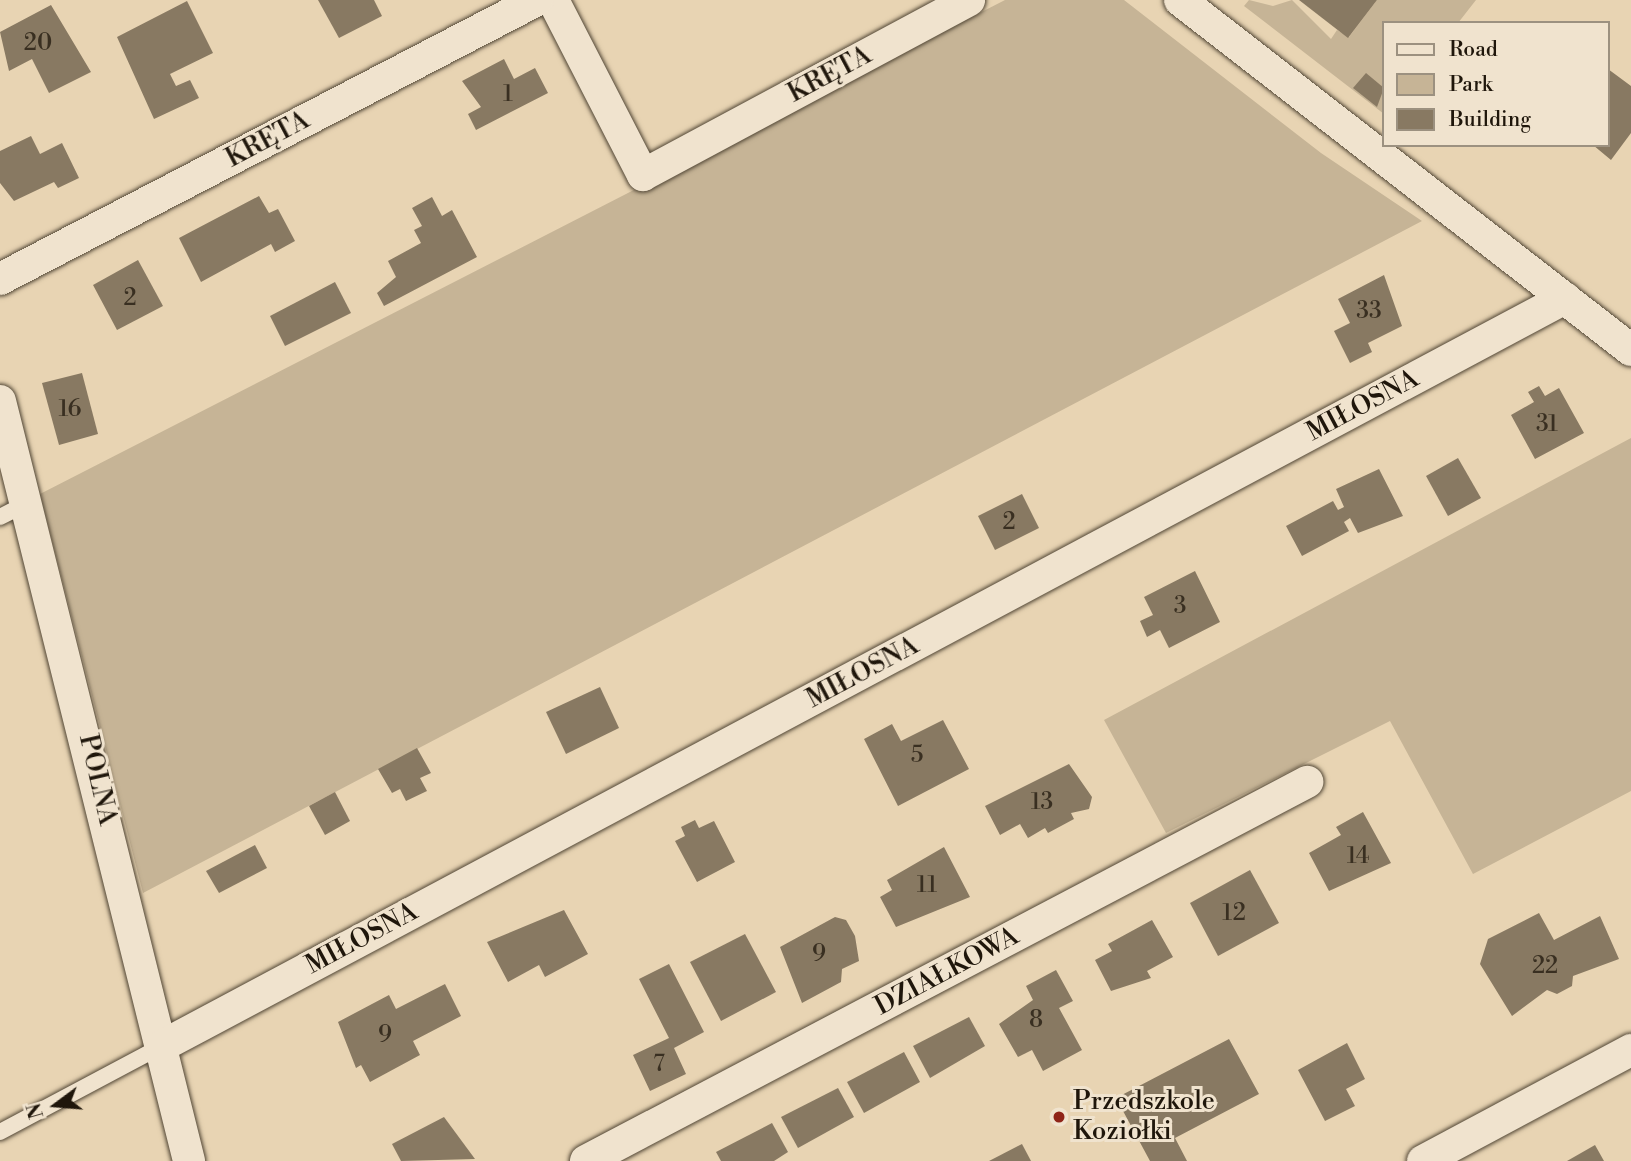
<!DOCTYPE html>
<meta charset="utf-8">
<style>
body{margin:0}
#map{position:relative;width:1631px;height:1161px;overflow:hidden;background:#e8d4b3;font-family:"Libre Bodoni",serif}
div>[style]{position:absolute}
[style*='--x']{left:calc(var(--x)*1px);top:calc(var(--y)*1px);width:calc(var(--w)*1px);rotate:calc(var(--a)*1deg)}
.green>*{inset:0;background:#c6b496}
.building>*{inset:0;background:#887962}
.roads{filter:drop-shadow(0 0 2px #514635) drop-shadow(0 0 2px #514635)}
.lane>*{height:16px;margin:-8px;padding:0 8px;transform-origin:8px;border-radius:8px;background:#f0e3ce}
.street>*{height:32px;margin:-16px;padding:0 16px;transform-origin:16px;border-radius:16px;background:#f0e3ce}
.dots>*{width:19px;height:19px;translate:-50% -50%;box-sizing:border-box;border:4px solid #f0e3ce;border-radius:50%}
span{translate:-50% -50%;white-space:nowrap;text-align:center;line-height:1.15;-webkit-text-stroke:6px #f0e3ce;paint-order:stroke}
.number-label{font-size:23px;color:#392f21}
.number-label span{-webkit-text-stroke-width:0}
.street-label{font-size:26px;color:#1f160b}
.poi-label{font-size:26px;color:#1f160b}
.left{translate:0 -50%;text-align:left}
.legend{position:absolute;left:1382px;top:21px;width:228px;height:126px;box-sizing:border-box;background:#f0e3ce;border:2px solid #9c9180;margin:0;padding:9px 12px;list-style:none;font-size:21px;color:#1f160b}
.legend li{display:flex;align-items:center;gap:14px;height:35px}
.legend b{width:35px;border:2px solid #9c9180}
.north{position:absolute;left:21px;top:1070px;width:70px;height:70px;-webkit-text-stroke:5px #f0e3ce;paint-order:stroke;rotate:254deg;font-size:19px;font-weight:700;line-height:28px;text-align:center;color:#1f160b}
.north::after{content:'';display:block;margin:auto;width:24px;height:32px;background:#1f160b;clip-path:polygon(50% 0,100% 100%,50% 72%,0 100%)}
</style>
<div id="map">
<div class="green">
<i style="clip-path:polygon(1005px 0,1124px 0,1321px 153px,1422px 221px,143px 893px,40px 494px)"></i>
<i style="clip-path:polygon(1249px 0,1273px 6px,1292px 0,1331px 39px,1337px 30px,1349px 37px,1377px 0,1476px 0,1458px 23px,1384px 23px,1384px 114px,1244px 6px)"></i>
<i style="clip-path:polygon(1631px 438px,1631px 791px,1473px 874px,1390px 721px,1166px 833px,1104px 720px)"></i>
</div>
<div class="building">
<i style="clip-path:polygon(318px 0,374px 0,382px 16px,339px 38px)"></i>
<i style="clip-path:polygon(1299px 0,1377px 0,1348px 38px)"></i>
<i style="clip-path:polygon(187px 1px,213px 53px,170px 74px,176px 86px,190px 80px,199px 98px,154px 119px,117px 37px)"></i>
<i style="clip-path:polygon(51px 5px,91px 72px,49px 93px,32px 59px,9px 71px,0 32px)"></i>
<i style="clip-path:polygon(504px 59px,514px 79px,535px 68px,548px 93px,476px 130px,468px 114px,481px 107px,462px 81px)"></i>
<i style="clip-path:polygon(1608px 69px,1631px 86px,1631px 133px,1611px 160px,1593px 145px,1608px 145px)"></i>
<i style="clip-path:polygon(1366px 73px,1384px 88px,1377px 107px,1353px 88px)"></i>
<i style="clip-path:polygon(31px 136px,40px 154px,62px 143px,79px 178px,58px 188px,54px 182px,14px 201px,0 183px,0 151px)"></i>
<i style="clip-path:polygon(259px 196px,269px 213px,278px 209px,295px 241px,275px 252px,271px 244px,201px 282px,179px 238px)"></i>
<i style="clip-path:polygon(432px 197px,442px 216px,452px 210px,477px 257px,384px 306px,377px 293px,396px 277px,388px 261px,421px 243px,414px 230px,422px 226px,412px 208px)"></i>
<i style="clip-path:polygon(138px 260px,163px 306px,117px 330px,93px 285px)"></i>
<i style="clip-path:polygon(1384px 275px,1402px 326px,1368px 343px,1372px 352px,1350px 363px,1334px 331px,1350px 323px,1338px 299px)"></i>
<i style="clip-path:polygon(335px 282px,351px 313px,285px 346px,270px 316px)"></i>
<i style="clip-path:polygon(82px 373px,98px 434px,59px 445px,42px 383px)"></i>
<i style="clip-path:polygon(1539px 386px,1545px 396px,1559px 388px,1584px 433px,1535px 459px,1511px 415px,1534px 402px,1528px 392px)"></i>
<i style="clip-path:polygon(1458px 458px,1481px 498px,1448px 516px,1426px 476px)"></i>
<i style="clip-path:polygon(1379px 469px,1403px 516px,1358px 533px,1350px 518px,1344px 522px,1349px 531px,1302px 556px,1286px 526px,1333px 501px,1338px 510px,1344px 507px,1336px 489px)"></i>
<i style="clip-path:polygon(1022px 494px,1039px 528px,995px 550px,978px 516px)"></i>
<i style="clip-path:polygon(1195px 571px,1220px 622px,1169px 648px,1160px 630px,1147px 637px,1140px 621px,1153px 615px,1144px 597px)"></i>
<i style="clip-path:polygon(600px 687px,619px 728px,566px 754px,546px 712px)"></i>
<i style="clip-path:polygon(943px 720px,969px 769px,898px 806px,864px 739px,892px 724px,901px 741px)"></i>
<i style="clip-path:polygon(417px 748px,431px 773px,420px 778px,427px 791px,406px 801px,400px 789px,392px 793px,378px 769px)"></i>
<i style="clip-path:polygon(1069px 764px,1092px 797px,1089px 809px,1071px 813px,1074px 819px,1048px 833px,1045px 828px,1028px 838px,1020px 824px,1000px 835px,985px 806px)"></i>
<i style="clip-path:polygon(335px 792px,350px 821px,325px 835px,309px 806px)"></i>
<i style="clip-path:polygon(1363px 812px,1391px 863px,1329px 891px,1309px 853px,1341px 835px,1336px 827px)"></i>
<i style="clip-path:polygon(695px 820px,699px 828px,714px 821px,735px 862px,697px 882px,675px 841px,685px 836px,681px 827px)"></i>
<i style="clip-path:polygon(255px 845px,267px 868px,219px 893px,206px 871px)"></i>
<i style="clip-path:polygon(944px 847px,970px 897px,896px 927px,880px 897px,892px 890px,887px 880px)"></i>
<i style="clip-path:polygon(1250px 870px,1279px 923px,1218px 956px,1190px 903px)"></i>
<i style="clip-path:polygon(564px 910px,588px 954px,545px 977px,539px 965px,508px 982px,487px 942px)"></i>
<i style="clip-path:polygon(1539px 913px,1554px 940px,1600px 916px,1619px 959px,1573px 976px,1572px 986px,1557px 994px,1547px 990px,1512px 1016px,1480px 964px,1488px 939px)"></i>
<i style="clip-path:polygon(835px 917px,846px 920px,855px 936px,859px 961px,842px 969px,841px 982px,802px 1003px,780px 947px)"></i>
<i style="clip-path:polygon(1152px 920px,1173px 957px,1147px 971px,1151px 978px,1111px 991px,1095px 960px,1112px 951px,1108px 944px)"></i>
<i style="clip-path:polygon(745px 934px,776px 992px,721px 1021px,690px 962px)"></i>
<i style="clip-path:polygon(669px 964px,704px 1032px,674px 1048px,686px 1074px,650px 1091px,633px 1055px,669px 1038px,639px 979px)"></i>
<i style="clip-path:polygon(1056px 970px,1073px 1001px,1059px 1008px,1082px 1050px,1043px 1071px,1032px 1050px,1018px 1057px,999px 1024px,1033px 1000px,1026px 986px)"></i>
<i style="clip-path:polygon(445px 984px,461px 1016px,413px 1041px,420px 1055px,370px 1082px,361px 1065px,356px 1068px,338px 1022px,389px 995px,396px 1009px)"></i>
<i style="clip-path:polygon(969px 1017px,985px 1046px,930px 1078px,913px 1046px)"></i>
<i style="clip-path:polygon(1229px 1039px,1259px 1094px,1175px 1138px,1187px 1161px,1150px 1161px,1116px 1098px)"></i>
<i style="clip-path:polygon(1347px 1043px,1365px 1079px,1346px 1089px,1355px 1106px,1325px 1121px,1298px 1070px)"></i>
<i style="clip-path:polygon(904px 1052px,920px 1082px,864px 1113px,847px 1082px)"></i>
<i style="clip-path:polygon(838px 1088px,854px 1117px,798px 1148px,781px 1117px)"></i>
<i style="clip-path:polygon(444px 1117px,475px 1159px,401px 1161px,392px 1144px)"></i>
<i style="clip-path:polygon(772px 1123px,788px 1152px,774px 1161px,721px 1161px,716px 1152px)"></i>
<i style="clip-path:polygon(1022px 1144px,1031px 1161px,989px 1161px)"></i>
<i style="clip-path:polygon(1595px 1145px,1604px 1161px,1567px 1161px)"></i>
</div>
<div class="roads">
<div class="lane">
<i style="--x:0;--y:517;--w:30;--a:-27"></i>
<i style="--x:0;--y:1132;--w:181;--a:-28"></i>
</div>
<div class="street">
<i style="--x:553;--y:0;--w:197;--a:62.8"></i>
<i style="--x:643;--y:175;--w:370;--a:-28.2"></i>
<i style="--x:1180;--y:0;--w:571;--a:37.81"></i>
<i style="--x:0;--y:279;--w:605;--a:-27.45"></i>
<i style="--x:0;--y:401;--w:783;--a:76.03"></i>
<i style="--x:160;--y:1047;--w:1592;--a:-28.06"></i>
<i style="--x:586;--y:1161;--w:815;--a:-27.73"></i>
<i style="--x:1423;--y:1161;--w:236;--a:-28.1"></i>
</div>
</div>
<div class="dots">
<i style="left:1059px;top:1117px;background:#8f2418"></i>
</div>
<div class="number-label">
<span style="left:38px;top:43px">20</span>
<span style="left:508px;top:94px">1</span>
<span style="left:130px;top:298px">2</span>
<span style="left:1369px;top:311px">33</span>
<span style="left:70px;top:409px">16</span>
<span style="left:1547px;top:424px">31</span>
<span style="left:1009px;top:522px">2</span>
<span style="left:1180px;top:606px">3</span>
<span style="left:917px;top:755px">5</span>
<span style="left:1042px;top:802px">13</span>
<span style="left:1358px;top:856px">14</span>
<span style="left:927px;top:885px">11</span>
<span style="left:1234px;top:913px">12</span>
<span style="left:819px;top:954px">9</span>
<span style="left:1545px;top:966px">22</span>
<span style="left:1036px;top:1020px">8</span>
<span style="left:385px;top:1035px">9</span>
<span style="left:659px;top:1064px">7</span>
</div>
<div class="street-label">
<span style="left:830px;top:75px;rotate:-28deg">KRĘTA</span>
<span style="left:268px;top:140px;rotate:-28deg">KRĘTA</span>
<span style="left:1363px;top:406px;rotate:-28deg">MIŁOSNA</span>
<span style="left:863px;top:673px;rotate:-28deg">MIŁOSNA</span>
<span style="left:97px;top:780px;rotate:77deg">POLNA</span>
<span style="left:362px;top:939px;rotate:-28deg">MIŁOSNA</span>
<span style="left:947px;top:972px;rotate:-28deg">DZIAŁKOWA</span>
</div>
<div class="poi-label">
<span class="left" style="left:1073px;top:1117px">Przedszkole<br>Koziołki</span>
</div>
<ul class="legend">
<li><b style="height:9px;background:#f0e3ce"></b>Road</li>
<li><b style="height:19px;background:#c6b496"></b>Park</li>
<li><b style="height:19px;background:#887962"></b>Building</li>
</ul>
<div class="north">N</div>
</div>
